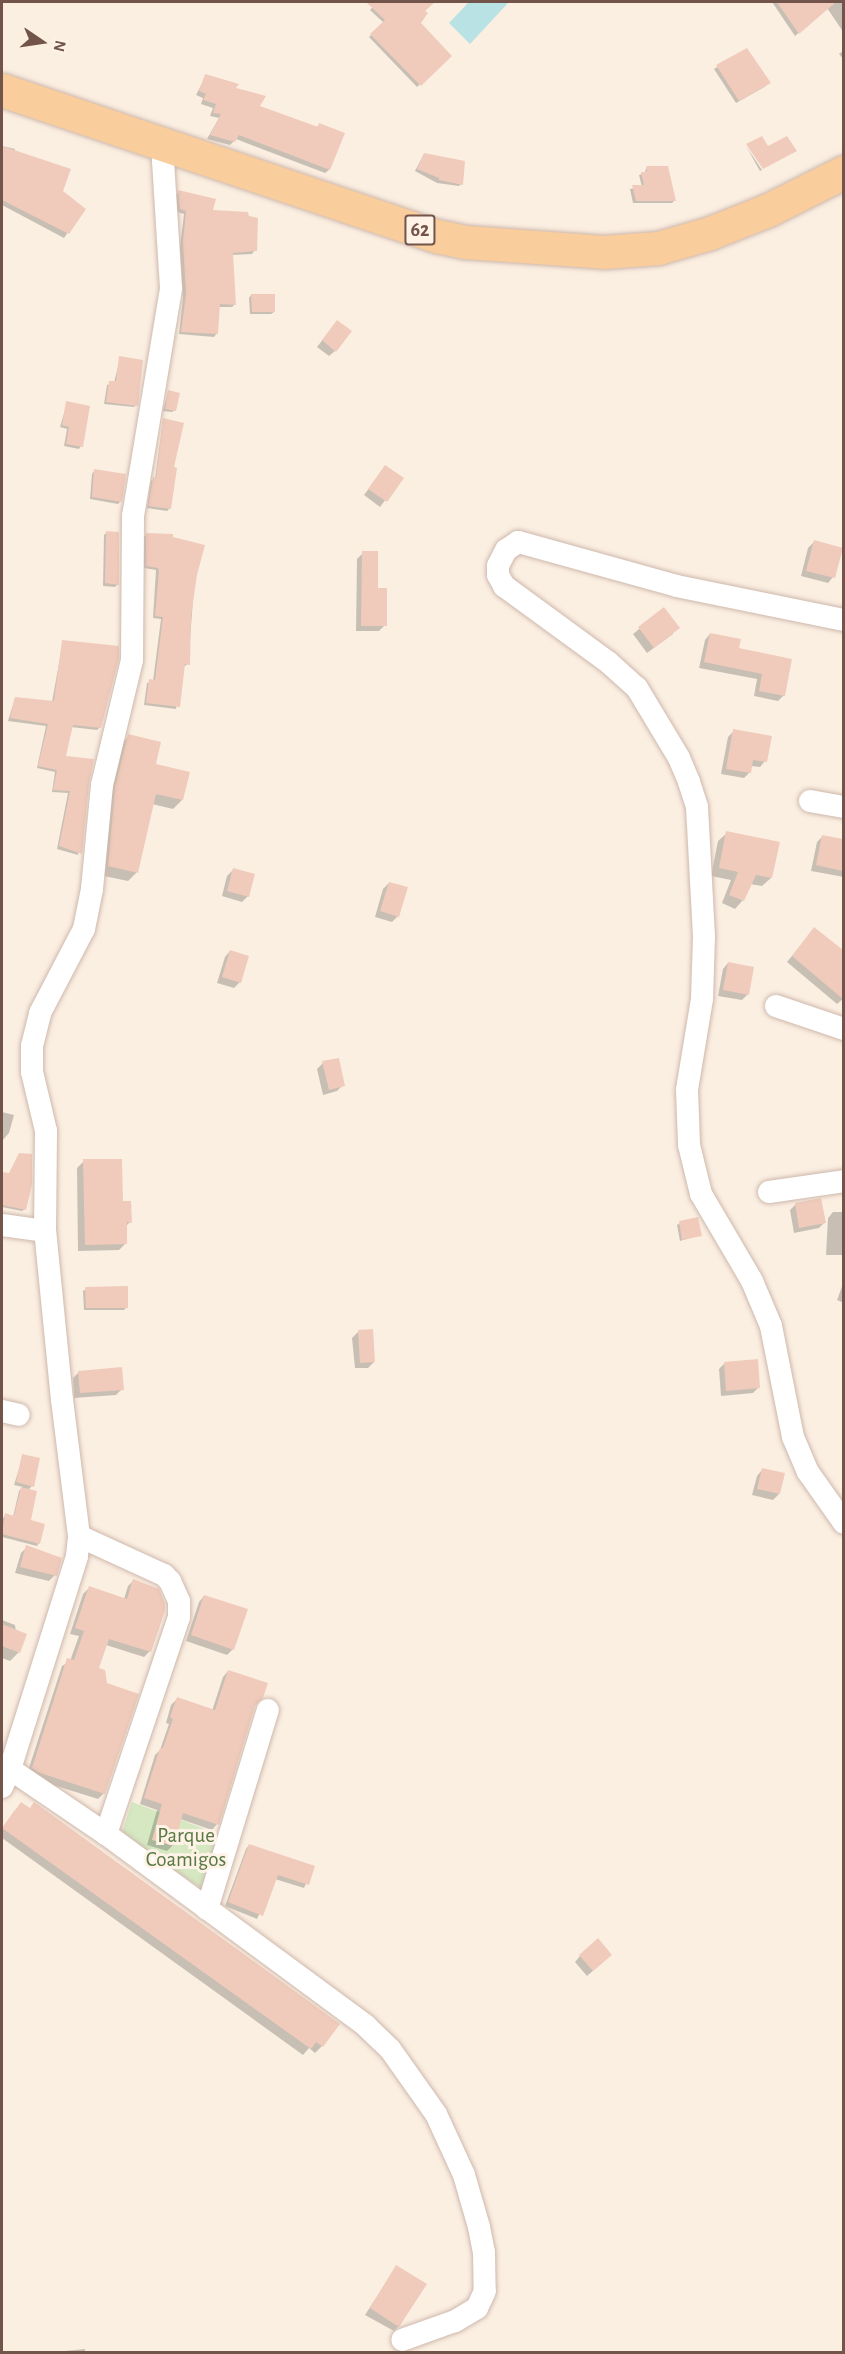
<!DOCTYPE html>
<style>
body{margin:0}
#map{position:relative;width:845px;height:2354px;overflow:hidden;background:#fbefe2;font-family:"Alegreya Sans",sans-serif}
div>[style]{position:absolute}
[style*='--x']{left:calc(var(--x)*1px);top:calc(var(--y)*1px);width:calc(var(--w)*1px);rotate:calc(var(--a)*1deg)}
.green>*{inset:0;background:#d5e8c2}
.water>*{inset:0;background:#b8e2e4}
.shadow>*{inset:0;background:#0003}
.building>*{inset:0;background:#f0cbbb}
.roads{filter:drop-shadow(0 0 2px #ceb8ac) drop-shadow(0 0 2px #ceb8ac)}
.minor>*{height:22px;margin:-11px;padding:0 11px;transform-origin:11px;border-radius:11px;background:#fff}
.primary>*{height:33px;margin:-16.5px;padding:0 16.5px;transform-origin:16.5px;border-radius:16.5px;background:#f9cd9c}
span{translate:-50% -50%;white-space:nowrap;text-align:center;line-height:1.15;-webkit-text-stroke:6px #fff3e8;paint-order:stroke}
.shield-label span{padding:2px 4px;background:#fff3e8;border:2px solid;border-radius:4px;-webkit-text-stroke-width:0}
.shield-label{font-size:20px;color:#72544a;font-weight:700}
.park-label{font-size:21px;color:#577842}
.frame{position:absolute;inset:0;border:3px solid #72544a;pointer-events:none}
.north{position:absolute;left:12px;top:12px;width:60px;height:60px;-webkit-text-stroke:4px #fff3e8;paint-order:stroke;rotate:103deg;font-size:16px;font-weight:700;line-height:24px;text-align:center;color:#72544a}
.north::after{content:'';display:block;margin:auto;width:21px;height:27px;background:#72544a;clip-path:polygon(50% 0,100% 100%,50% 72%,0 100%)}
</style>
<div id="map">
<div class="green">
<i style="clip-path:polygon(132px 1802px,219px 1834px,204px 1890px,121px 1835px)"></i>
</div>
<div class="water">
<i style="clip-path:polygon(469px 2px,509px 2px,470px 44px,449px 23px)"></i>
</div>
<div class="shadow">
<i style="clip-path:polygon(378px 2px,390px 2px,393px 5px,433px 2px,423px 11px,419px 23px,450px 56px,417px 87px,369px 37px,384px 23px,370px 10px)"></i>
<i style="clip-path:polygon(772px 2px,844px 2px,844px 33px,827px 8px,795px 36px)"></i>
<i style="clip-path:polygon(747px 50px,766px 86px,736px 103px,714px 69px)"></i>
<i style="clip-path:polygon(844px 50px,844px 60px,839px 54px)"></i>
<i style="clip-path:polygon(206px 76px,234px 89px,258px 107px,316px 128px,319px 125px,343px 133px,329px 170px,325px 173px,236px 139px,230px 145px,207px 139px,219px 118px,210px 116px,213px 108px,201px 104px,203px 98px,196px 95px)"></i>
<i style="clip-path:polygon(2px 146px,15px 149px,14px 152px,84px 209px,64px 238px,2px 205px)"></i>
<i style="clip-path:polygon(746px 146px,762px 170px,760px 171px)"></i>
<i style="clip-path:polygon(424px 154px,461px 184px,459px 186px,437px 183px,415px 171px)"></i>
<i style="clip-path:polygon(646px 168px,674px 201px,672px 203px,633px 203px,630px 189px,642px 187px,639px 175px,645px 173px)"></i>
<i style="clip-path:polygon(179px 192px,255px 250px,252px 254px,232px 255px,235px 304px,232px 307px,218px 307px,217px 333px,214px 337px,179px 334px,183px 298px,180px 246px,184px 214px,177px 212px,176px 195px)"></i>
<i style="clip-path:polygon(251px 295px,274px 312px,271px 314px,250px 314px,249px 298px)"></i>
<i style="clip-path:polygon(332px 328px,335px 351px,329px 356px,317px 347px)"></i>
<i style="clip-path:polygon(120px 358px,136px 405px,134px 407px,104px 404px,107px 385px,114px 383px)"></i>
<i style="clip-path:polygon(168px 392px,175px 410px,172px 412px,163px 411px)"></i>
<i style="clip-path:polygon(67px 403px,81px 446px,79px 449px,64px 446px,67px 429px,60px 427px)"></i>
<i style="clip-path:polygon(163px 420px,172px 468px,170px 508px,167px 511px,147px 508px,151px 481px,155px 479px)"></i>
<i style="clip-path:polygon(385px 467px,402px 478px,380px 507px,364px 495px)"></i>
<i style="clip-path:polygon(94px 471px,120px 502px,118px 504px,90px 499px,92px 474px)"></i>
<i style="clip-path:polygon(106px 533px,118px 584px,115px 587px,103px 586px,104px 535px)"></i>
<i style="clip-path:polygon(147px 534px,171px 538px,195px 575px,188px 664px,183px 667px,176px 709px,144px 705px,147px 683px,153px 681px,161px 619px,153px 618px,156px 570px,144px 568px,144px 537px)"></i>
<i style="clip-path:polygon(814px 542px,833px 577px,828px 583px,801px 576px,808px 548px)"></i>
<i style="clip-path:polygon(363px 553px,385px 625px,379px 631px,356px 631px,357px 559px)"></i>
<i style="clip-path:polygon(664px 609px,673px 634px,647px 653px,633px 634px)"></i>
<i style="clip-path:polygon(710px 634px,737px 650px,791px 660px,784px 695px,778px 701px,754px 696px,757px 679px,699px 668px,705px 640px)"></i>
<i style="clip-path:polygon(63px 641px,100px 727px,97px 730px,71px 727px,64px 757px,87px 783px,78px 855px,57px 849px,68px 793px,52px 792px,55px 772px,37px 768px,46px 726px,8px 721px,15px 698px,52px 702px)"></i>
<i style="clip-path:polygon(734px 731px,765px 761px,760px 767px,751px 766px,749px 773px,744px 778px,721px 774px,728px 737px)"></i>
<i style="clip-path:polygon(129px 736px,182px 800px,173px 809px,152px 804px,137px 872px,128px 881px,99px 875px,107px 797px,120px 745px)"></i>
<i style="clip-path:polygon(727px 833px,771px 878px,762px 886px,750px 884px,743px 900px,735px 909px,722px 903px,731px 880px,711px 876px,718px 841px)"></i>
<i style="clip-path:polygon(823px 836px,844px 840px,844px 877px,811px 871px,817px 842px)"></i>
<i style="clip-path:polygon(233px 870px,248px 896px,242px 902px,222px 896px,227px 876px)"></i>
<i style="clip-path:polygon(389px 883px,398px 916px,392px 922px,375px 917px,383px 889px)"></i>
<i style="clip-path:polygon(814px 929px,844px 952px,844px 998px,837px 1004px,787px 962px)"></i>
<i style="clip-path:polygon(230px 951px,240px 982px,234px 988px,217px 983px,225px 957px)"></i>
<i style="clip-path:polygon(728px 963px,748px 994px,742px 1000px,718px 996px,723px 969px)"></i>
<i style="clip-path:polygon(323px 1063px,343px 1085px,337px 1091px,323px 1095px,317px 1069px)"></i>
<i style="clip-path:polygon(2px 1112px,14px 1115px,9px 1133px,2px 1141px)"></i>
<i style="clip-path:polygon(84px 1161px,121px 1203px,130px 1222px,125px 1227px,126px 1243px,119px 1250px,78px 1251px,77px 1168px)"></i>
<i style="clip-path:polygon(2px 1173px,9px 1175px,25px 1209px,22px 1211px,2px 1207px)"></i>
<i style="clip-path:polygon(796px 1204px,825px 1222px,819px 1228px,794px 1233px,790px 1210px)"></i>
<i style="clip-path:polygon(833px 1212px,844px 1212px,844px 1255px,826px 1255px,828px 1218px)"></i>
<i style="clip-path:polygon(680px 1223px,700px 1235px,680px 1241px,677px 1225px)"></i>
<i style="clip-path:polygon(844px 1281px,844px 1303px,837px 1300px)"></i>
<i style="clip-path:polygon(86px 1289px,127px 1307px,124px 1310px,84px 1310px,83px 1291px)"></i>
<i style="clip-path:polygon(358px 1332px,374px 1362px,368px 1368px,355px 1368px,352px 1338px)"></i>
<i style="clip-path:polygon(725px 1363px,759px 1387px,753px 1393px,721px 1396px,719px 1369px)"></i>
<i style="clip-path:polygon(79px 1372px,122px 1389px,116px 1395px,74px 1398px,73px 1378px)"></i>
<i style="clip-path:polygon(23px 1456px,32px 1486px,28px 1490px,29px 1521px,39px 1543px,37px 1546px,2px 1537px,3px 1518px,6px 1515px,13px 1517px,19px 1491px,23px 1487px,14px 1485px)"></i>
<i style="clip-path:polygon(762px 1470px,779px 1494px,773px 1500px,752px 1495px,757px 1476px)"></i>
<i style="clip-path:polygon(27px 1547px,55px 1575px,49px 1581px,15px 1573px,21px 1553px)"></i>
<i style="clip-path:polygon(134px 1580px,150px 1651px,144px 1657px,106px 1645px,97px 1669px,104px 1793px,98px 1799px,34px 1779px,27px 1774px,62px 1666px,70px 1661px,79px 1636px,70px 1634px,83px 1594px,89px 1588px,124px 1599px,128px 1586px)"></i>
<i style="clip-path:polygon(204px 1596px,233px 1649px,227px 1655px,186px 1641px,199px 1602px)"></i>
<i style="clip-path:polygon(2px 1620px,15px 1625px,19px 1652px,10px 1661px,2px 1658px)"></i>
<i style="clip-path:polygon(228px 1671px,254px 1705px,217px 1824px,212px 1830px,180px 1819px,173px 1845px,167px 1851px,147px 1845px,157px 1810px,140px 1804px,155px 1755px,160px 1750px,169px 1724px,166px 1723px,171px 1705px,177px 1699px,212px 1711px,223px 1677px)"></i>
<i style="clip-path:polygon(15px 1810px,338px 2024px,322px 2046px,315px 2053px,309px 2048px,303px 2055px,2px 1838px,2px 1829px)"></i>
<i style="clip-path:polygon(249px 1845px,314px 1866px,304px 1888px,275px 1879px,257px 1919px,225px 1906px,246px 1849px)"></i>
<i style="clip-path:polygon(580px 1956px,604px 1961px,587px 1976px,575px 1962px)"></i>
<i style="clip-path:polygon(396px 2267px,400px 2325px,394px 2331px,365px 2315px)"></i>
<i style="clip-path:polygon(85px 2349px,85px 2352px,55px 2352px)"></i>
</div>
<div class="building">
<i style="clip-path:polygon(366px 2px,435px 2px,425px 11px,428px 13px,421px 23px,452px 56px,421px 86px,370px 34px,385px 20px)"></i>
<i style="clip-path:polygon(777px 2px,836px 2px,799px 34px)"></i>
<i style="clip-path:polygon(747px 48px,771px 83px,739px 101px,716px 65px)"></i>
<i style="clip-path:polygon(205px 74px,239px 84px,236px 88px,266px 96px,260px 106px,318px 127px,319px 123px,345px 133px,330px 170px,239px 135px,235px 142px,210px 135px,221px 114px,213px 113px,216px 104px,203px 100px,206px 94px,199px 91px)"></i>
<i style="clip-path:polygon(762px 136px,768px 146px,787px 136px,797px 151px,763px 169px,746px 144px)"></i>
<i style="clip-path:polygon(2px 146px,71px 169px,63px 191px,86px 209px,69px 234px,2px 200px)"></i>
<i style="clip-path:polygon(424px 153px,465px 161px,463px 185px,439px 180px,439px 178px,417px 169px)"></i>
<i style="clip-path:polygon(646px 166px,668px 166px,676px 201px,636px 201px,632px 185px,644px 185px,641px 172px,647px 172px)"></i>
<i style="clip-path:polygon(178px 190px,216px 199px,213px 210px,248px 212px,249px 216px,258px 218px,257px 251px,233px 253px,236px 305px,220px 304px,218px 334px,181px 332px,186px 294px,183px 242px,186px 211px,180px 209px)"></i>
<i style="clip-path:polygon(251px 294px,275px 294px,275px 312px,252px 312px)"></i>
<i style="clip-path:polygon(337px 320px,352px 331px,336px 352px,322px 340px)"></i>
<i style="clip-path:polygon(119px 356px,143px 360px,138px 406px,106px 402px,109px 381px,116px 381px)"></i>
<i style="clip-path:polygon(168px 390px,180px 393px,176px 411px,165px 409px)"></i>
<i style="clip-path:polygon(66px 401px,90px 406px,83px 447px,66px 444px,69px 427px,62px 425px)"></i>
<i style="clip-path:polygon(163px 418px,184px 423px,174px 467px,177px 468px,171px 509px,148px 506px,153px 477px,156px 478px)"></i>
<i style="clip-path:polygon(385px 465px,404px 478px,387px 502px,368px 489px)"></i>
<i style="clip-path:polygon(94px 469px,126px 474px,122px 502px,92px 497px)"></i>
<i style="clip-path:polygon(106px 531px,119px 532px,119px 585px,105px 583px)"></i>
<i style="clip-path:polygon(146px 533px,173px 534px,173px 537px,205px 545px,197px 575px,191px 616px,190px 665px,185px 664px,180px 707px,146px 703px,149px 679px,155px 680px,163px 617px,155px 616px,159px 571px,158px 568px,146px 566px)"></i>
<i style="clip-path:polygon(814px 540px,843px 548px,835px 578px,806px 571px)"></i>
<i style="clip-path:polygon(362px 551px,378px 551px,378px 588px,387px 588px,387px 626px,361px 626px)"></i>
<i style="clip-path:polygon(664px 607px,680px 628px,654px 648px,638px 627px)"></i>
<i style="clip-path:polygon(710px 633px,741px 639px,739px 648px,792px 659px,785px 696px,759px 691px,762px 674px,704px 662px)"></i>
<i style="clip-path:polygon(62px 640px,119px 646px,119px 658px,101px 728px,73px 725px,66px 756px,94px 759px,89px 784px,82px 854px,59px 846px,70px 791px,53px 790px,57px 770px,38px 766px,48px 724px,10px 718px,15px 697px,54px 701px)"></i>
<i style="clip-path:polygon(733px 729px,772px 736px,767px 762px,753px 760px,751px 773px,726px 769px)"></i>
<i style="clip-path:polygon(128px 734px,161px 742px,156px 764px,190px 772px,183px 800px,156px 794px,138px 873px,108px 866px,115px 787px)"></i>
<i style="clip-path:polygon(726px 831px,780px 842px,772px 878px,756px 875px,744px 901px,729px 895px,738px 872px,719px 868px)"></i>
<i style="clip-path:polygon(822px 835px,843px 839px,843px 871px,816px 865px)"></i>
<i style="clip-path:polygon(233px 868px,255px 874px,249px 897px,227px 891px)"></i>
<i style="clip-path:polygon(389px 882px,408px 887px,399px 917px,380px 911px)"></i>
<i style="clip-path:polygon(814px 927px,843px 950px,843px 999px,792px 956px)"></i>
<i style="clip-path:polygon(230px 950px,249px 956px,241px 983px,222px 977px)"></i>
<i style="clip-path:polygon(728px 962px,754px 967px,749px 995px,723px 990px)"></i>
<i style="clip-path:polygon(339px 1058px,345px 1086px,329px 1090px,322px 1061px)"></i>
<i style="clip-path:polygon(19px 1153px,32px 1154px,32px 1184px,26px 1210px,2px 1205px,2px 1172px,9px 1173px)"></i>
<i style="clip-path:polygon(83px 1159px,122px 1159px,123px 1201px,131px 1201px,132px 1223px,127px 1222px,127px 1244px,85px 1245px)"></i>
<i style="clip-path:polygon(821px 1198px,826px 1223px,799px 1228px,795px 1203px)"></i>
<i style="clip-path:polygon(698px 1217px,702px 1236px,682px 1240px,679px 1221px)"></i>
<i style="clip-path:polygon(128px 1286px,128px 1308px,86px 1308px,85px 1287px)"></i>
<i style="clip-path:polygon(373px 1329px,375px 1362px,360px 1363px,358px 1330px)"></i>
<i style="clip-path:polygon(758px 1359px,760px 1388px,726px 1391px,724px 1362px)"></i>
<i style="clip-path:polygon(122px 1367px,124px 1390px,80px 1393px,78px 1371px)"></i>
<i style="clip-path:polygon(22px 1454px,40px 1458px,34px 1487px,16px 1482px)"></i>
<i style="clip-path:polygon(762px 1468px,785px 1473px,780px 1494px,757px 1489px)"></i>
<i style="clip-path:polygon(21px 1487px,37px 1491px,31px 1520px,45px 1524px,40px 1544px,2px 1534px,5px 1513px,14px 1516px)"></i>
<i style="clip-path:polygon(26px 1545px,62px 1558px,57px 1576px,20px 1567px)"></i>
<i style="clip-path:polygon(133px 1579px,159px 1589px,165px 1604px,165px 1611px,151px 1652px,109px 1639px,99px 1668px,105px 1670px,107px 1683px,139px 1694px,105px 1794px,40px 1773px,32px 1768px,67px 1658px,74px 1660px,84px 1631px,75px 1628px,89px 1586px,127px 1599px)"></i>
<i style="clip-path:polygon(204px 1595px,248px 1609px,234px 1650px,191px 1635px)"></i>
<i style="clip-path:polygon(2px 1624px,27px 1634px,20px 1653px,2px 1646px)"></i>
<i style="clip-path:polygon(228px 1670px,268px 1683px,263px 1698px,255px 1706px,219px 1825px,183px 1813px,174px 1846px,152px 1840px,162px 1804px,144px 1798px,160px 1748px,163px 1748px,173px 1719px,170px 1717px,177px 1697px,215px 1710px)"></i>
<i style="clip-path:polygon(21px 1802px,30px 1808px,34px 1802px,340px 2024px,323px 2047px,316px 2042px,311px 2049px,2px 1828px)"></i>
<i style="clip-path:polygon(249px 1844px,315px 1866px,309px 1885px,278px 1875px,263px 1916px,228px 1902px)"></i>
<i style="clip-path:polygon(598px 1938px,612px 1955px,593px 1971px,579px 1955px)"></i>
<i style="clip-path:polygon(396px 2265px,427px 2284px,399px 2327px,370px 2308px)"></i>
</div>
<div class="roads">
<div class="minor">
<i style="--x:844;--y:620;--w:170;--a:-168.5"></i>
<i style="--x:677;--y:586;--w:165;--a:-164.5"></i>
<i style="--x:518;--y:542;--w:14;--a:146"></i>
<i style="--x:506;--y:550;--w:18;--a:117"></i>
<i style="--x:498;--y:566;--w:9;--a:90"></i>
<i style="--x:498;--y:575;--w:13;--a:61"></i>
<i style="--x:504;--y:586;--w:129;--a:36.2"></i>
<i style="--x:608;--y:662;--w:39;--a:42"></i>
<i style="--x:637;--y:688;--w:82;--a:59"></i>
<i style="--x:679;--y:758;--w:26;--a:67"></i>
<i style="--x:689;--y:782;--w:26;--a:72"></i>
<i style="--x:697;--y:807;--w:129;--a:86.9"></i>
<i style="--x:704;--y:936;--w:63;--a:91.8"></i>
<i style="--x:702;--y:999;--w:92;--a:99.4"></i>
<i style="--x:687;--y:1090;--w:55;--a:87.9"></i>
<i style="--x:689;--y:1145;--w:50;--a:76.2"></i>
<i style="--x:701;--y:1194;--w:101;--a:59.6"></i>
<i style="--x:752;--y:1281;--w:49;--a:67.1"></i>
<i style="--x:771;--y:1326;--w:113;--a:78.8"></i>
<i style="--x:793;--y:1437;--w:38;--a:67"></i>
<i style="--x:808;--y:1472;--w:62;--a:54.8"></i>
<i style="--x:810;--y:801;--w:35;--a:10"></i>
<i style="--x:776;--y:1006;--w:72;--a:18.7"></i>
<i style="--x:769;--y:1192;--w:76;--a:-8.3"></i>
<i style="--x:2;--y:1225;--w:43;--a:7.9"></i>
<i style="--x:2;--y:1411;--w:17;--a:13"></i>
<i style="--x:79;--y:1536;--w:94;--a:24.6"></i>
<i style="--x:164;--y:1575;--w:8;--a:45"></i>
<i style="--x:170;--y:1581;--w:22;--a:66"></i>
<i style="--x:179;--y:1601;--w:16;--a:90"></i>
<i style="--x:179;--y:1617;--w:229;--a:108.6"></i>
<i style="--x:10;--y:1769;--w:116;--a:34.1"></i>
<i style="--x:106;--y:1834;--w:323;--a:36.4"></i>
<i style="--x:366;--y:2026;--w:33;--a:44"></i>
<i style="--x:390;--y:2049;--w:80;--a:54.7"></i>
<i style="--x:436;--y:2114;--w:67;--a:65.3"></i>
<i style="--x:464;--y:2175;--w:54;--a:73.9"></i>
<i style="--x:479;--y:2227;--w:25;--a:79"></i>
<i style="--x:484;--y:2252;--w:39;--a:89"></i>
<i style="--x:485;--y:2291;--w:19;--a:115"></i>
<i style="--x:477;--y:2308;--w:26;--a:149"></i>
<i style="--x:455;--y:2321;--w:56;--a:160.3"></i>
<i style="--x:2;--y:1787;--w:20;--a:-66"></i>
<i style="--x:10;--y:1769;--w:223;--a:-72.5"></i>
<i style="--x:77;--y:1556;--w:20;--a:-84"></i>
<i style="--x:79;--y:1536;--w:137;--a:-97.1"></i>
<i style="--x:62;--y:1400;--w:170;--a:-95.7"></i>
<i style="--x:45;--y:1231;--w:100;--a:-89.4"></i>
<i style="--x:46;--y:1131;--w:61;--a:-103.3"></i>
<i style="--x:32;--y:1072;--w:26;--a:-90"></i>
<i style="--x:32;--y:1046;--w:34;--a:-76"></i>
<i style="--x:40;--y:1013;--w:95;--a:-62.4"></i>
<i style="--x:84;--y:929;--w:41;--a:-78.7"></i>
<i style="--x:92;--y:889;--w:104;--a:-84.5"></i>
<i style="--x:102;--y:785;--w:129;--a:-76.5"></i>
<i style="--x:132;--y:660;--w:144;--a:-89.6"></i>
<i style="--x:133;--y:516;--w:231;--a:-80.5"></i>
<i style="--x:171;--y:288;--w:143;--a:-93.6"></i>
<i style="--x:207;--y:1909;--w:208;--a:-73"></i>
</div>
<div class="primary">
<i style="--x:2;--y:90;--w:459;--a:18.6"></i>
<i style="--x:437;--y:236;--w:30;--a:12"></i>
<i style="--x:466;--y:242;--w:138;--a:4.1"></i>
<i style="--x:604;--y:252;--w:54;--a:-4.2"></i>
<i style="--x:658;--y:248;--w:54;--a:-16.1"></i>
<i style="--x:710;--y:233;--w:62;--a:-21.6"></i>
<i style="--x:768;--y:210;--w:85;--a:-26.6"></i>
</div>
</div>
<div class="shield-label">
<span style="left:420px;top:230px">62</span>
</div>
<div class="park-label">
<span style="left:186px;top:1848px">Parque<br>Coamigos</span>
</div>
<div class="frame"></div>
<div class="north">N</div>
</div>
